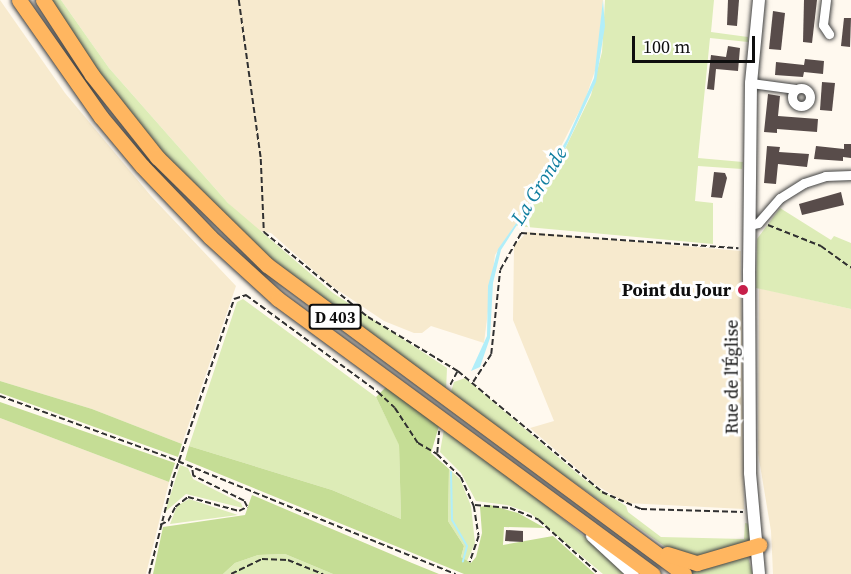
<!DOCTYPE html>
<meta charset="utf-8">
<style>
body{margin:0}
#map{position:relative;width:851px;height:574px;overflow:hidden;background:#fff9ef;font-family:"Source Serif 4",serif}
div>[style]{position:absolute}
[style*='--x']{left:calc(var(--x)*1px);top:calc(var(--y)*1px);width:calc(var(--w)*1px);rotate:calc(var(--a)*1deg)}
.farmland>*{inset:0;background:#f7eace}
.green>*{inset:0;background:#ddecb7}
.forest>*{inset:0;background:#c5dd95}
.water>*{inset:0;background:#b1eef9}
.stream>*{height:2px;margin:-1px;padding:0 1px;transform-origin:1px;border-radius:1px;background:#b1eef9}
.building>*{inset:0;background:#584c4a}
.path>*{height:1.5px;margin-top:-0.75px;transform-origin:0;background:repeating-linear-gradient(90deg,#303030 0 6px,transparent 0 9px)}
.roads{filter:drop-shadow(0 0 2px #414141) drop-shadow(0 0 2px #414141)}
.minor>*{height:9px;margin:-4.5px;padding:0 4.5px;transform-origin:4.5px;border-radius:4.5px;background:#fff}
.minor>.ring{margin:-4.5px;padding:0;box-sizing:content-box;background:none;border:9px solid #fff;border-radius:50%}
.tertiary>*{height:12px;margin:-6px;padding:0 6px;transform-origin:6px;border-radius:6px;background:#fff}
.primary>*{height:15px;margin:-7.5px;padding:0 7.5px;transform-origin:7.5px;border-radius:7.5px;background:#ffb660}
.path-bridge>*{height:1.5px;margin-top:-0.75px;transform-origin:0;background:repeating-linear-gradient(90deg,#303030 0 6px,transparent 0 9px)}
.dots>*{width:16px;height:16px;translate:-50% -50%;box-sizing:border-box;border:3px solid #fff;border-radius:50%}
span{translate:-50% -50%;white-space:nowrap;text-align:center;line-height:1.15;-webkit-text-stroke:6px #fff;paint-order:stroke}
.shield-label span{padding:2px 4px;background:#fff;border:2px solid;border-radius:4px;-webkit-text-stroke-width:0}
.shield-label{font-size:16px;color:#0e0e0e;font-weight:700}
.poi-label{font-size:18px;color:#0e0e0e;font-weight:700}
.right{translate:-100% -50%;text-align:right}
.street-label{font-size:18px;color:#0e0e0e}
.water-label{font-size:20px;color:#117fa0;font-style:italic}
.scale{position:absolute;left:632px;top:36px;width:123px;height:27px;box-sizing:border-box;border:3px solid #0e0e0e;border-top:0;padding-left:8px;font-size:18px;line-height:21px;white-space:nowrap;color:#0e0e0e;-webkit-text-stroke:4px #fff;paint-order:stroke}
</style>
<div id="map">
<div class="farmland">
<i style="clip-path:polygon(0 0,65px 93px,151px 196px,236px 286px,182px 444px,92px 409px,0 381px)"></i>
<i style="clip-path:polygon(61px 0,603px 0,597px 65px,585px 100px,540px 187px,495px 255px,484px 343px,431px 326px,422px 333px,414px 333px,384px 321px,329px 284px,271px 233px,258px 231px,228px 203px,109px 68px)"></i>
<i style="clip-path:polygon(527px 232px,741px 251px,744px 509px,626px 503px,596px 485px,530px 428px,554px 421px,513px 320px,514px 246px)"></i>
<i style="clip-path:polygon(759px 288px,851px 309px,851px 574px,773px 574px,771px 531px,758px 453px)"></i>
<i style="clip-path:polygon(0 418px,169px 482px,146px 574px,0 574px)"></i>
</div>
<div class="green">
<i style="clip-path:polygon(47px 0,61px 0,109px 68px,228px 203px,333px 293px,447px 368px,446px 391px,260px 250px,175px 167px,92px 67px)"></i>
<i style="clip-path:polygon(605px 0,714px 0,711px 32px,748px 37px,748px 42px,710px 38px,698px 158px,743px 162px,742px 169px,698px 166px,695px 201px,713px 203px,713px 244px,516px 226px,563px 153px,591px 95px,602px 52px)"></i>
<i style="clip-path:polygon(780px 208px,831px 240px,834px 236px,851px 243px,851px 309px,756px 288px,757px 239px)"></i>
<i style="clip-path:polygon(243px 299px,376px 397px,399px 444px,401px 519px,332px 490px,189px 446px,237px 302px)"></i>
<i style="clip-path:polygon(465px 378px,585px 480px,626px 506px,628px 512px,661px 537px,744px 539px,745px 523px,749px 524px,750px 540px,703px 558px,674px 553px,450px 395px,454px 382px)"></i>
<i style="clip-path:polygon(444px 429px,535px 496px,630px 574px,603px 574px,530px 513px,507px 505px,476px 501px,461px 473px,440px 452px)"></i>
<i style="clip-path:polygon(180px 465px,188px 468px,193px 479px,241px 503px,243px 508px,186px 494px,165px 512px)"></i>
<i style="clip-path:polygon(449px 469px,460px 479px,471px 506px,475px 543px,467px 561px,461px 557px,464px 546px,448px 521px)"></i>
<i style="clip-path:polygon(189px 499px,238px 515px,170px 524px,177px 506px)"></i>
<i style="clip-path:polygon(285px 554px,333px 574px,223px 574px,235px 563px,258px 555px)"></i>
<i style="clip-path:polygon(747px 554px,753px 574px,692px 574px,681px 566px)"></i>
</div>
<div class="forest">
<i style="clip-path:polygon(0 381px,92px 409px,182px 444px,178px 457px,0 393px)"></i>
<i style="clip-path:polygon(386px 387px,439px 426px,431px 453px,449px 469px,448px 521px,464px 546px,461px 557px,471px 563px,476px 557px,482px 533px,480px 507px,490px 505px,518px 513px,545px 528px,504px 527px,503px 545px,553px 536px,595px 574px,464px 574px,185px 460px,189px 446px,332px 490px,401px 519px,399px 445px,376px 397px)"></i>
<i style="clip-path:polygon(0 402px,175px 463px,169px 482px,0 418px)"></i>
<i style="clip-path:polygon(252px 495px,412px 563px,439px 574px,333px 574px,285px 554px,258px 555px,235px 563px,223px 574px,153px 574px,163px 527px,245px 515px)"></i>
</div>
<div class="water">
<i style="clip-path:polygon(603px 0,605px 26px,596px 82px,563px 153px,501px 250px,493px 283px,490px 338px,480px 367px,471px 371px,487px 336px,488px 286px,498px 249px,529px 205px,567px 139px,594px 78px)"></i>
</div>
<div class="stream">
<i style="--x:451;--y:472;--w:48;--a:88.8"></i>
<i style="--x:452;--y:520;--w:30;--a:60"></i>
<i style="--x:467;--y:546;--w:16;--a:105"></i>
</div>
<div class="building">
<i style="clip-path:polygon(728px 0,739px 0,737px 26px,727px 25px)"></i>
<i style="clip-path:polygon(804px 0,817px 0,812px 43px,803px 42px)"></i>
<i style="clip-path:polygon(773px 11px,785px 13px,781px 50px,769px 49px)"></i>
<i style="clip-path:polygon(844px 18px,851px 18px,850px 47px,841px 46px)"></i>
<i style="clip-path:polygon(728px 46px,740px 48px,738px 71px,716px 69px,714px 90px,707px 89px,711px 55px,726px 57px)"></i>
<i style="clip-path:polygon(805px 59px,824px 61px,823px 74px,804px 72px,803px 77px,775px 75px,776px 62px,804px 65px)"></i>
<i style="clip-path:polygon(822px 82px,835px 83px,832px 111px,820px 110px)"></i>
<i style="clip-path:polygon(768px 94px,780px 96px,778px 116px,818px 119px,817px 132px,777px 129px,777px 133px,764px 132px)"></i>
<i style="clip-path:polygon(844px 144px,851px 144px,851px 158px,843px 157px,843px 161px,814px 159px,816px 146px,844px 149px)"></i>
<i style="clip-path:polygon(767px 146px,780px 147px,779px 152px,809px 154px,807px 167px,778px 164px,776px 184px,764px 183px)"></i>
<i style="clip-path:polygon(714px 172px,725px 173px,727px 178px,722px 198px,711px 197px)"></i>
<i style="clip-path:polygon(841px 192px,844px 205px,802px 215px,799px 204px)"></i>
<i style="clip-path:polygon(506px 530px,523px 531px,523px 542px,505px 541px)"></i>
</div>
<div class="path">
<i style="--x:239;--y:0;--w:161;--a:82.1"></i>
<i style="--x:261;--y:159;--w:73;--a:87.6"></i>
<i style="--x:264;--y:232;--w:134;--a:39.3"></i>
<i style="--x:368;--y:317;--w:105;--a:31"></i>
<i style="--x:458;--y:371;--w:188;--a:40"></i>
<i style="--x:602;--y:492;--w:43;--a:23.6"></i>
<i style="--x:641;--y:509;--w:102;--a:1.7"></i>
<i style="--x:768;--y:225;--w:57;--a:21.6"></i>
<i style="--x:821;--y:246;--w:37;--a:36"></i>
<i style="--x:473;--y:382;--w:33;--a:-57"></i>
<i style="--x:491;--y:354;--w:84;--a:-83.9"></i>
<i style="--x:500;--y:270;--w:43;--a:-60.4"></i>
<i style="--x:521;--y:233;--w:218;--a:4"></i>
<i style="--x:450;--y:385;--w:15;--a:-62"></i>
<i style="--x:0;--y:396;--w:181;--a:20"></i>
<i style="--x:437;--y:453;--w:22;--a:-85"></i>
<i style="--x:187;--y:465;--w:290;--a:22.1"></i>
<i style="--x:475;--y:505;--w:35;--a:5"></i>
<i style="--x:510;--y:508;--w:31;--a:22"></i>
<i style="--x:539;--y:520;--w:81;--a:42"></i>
<i style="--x:160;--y:525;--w:9;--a:-27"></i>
<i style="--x:168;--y:521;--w:16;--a:-63"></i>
<i style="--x:175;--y:507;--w:16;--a:-38"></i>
<i style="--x:188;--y:497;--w:53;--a:15.4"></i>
<i style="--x:239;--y:511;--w:9;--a:-27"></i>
<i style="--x:247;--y:507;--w:7;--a:-117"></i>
<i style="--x:244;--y:501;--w:57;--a:-153.9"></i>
<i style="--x:193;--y:476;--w:7;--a:-98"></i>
<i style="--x:149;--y:574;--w:99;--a:-76"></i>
<i style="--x:173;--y:478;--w:189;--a:-71.2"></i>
<i style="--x:234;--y:299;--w:13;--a:-18"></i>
<i style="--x:246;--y:295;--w:164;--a:36.3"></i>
<i style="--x:378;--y:392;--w:23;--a:43"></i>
<i style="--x:395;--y:408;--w:42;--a:56.7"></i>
<i style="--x:418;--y:443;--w:22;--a:30"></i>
<i style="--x:437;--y:454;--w:33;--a:44"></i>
<i style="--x:461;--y:477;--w:32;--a:66"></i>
<i style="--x:474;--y:506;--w:30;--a:81"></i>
<i style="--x:479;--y:536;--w:28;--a:109"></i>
<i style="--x:231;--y:574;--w:34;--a:-26"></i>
<i style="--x:262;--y:559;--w:26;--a:2"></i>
<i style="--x:288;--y:560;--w:38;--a:22"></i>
</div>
<div class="roads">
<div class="minor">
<i style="--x:826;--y:0;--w:25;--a:97"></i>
<i style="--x:823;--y:25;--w:11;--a:56"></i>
<i style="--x:751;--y:83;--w:45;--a:7.6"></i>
<i class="ring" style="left:792px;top:88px;width:9px;height:9px"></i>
<i style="--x:750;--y:225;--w:8;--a:-14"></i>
<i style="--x:758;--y:223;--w:33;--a:-49"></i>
<i style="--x:780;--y:198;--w:28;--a:-32"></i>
<i style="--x:804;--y:183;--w:22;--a:-18"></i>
<i style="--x:825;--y:176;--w:26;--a:-2"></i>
</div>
<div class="tertiary">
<i style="--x:759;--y:0;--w:83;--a:95.5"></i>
<i style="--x:751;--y:83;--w:188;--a:90.6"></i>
<i style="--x:749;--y:271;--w:202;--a:89.7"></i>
<i style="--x:750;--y:473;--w:101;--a:84.9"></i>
<i style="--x:592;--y:536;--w:56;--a:42.8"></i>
</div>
<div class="primary">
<i style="--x:19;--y:0;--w:143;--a:55"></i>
<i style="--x:101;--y:117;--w:64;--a:50.1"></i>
<i style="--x:142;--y:166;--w:98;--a:46.2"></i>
<i style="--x:210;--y:237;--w:92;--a:42.4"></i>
<i style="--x:278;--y:299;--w:465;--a:36.3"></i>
<i style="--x:43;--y:0;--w:90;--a:56.8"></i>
<i style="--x:92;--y:75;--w:105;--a:51.6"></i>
<i style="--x:157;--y:157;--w:154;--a:44.5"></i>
<i style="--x:267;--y:265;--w:519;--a:36.54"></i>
<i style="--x:667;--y:554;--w:31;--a:17"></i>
<i style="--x:697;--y:563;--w:65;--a:-16.2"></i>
</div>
</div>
<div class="path-bridge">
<i style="--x:170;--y:458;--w:18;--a:22"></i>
</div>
<div class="dots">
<i style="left:743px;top:290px;background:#c61f4a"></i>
</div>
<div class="shield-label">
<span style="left:335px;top:317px">D 403</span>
</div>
<div class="poi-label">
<span class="right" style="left:731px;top:290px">Point du Jour</span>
</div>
<div class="street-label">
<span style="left:732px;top:377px;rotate:-90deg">Rue de l'Église</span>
</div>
<div class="water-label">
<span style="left:539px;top:186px;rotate:-58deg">La Gronde</span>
</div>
<div class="scale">100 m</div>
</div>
